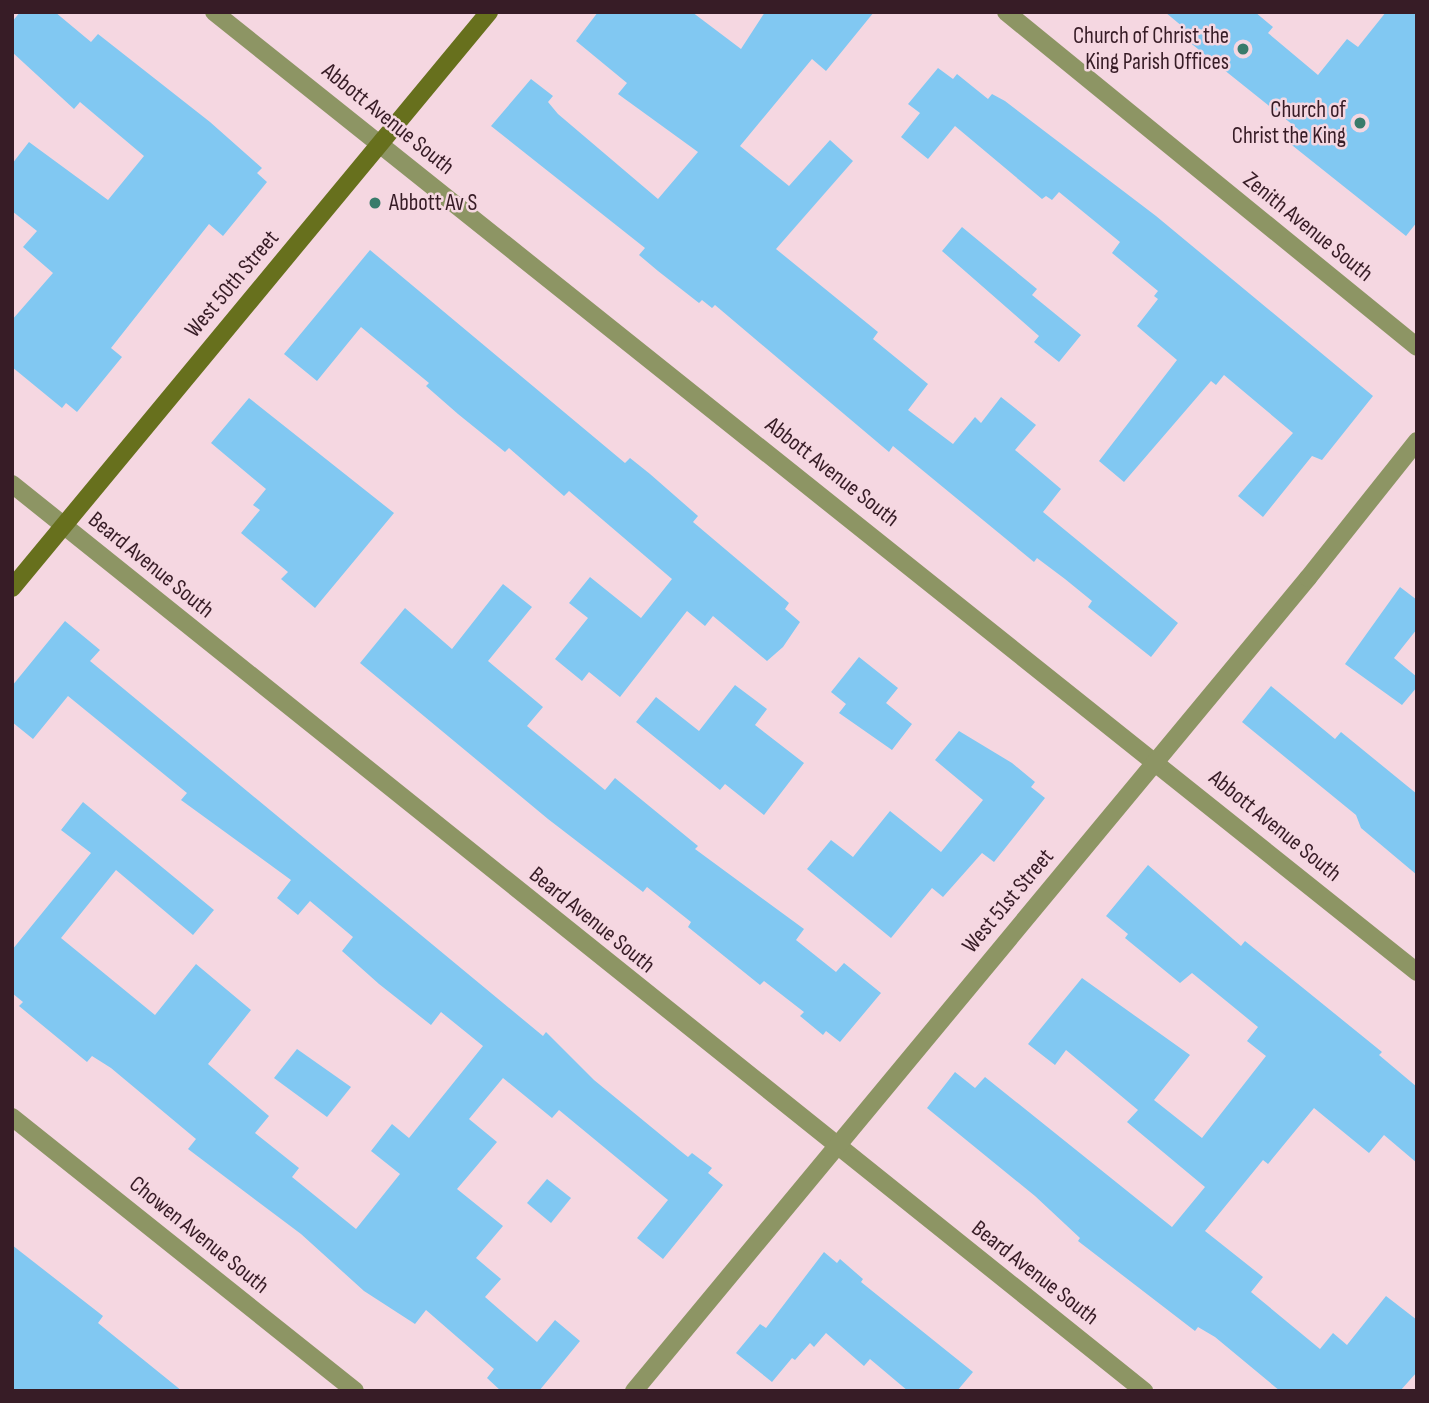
<!DOCTYPE html>
<style>
body{margin:0}
#map{position:relative;width:1429px;height:1403px;overflow:hidden;background:#f5d7e1;font-family:"Sofia Sans Condensed",sans-serif}
div>[style]{position:absolute}
[style*='--x']{left:calc(var(--x)*1px);top:calc(var(--y)*1px);width:calc(var(--w)*1px);rotate:calc(var(--a)*1deg)}
.building>*{inset:0;background:#81c8f2}
.minor>*{height:18px;margin:-9px;padding:0 9px;transform-origin:9px;border-radius:9px;background:#8d9564}
.secondary>*{height:18px;margin:-9px;padding:0 9px;transform-origin:9px;border-radius:9px;background:#67701d}
.dots>*{width:19px;height:19px;translate:-50% -50%;box-sizing:border-box;border:4px solid #f5d7e1;border-radius:50%}
span{translate:-50% -50%;white-space:nowrap;text-align:center;line-height:1.15;-webkit-text-stroke:5px #f5d7e1;paint-order:stroke}
.poi-label{font-size:23px;color:#371c26}
.right{translate:-100% -50%;text-align:right}
.left{translate:0 -50%;text-align:left}
.street-label{font-size:23px;color:#371c26}
.frame{position:absolute;inset:0;border:14px solid #371c26;pointer-events:none}
</style>
<div id="map">
<div class="building">
<i style="clip-path:polygon(20px 12px,55px 12px,91px 42px,98px 34px,210px 122px,262px 168px,257px 173px,267px 182px,223px 236px,209px 224px,111px 348px,122px 357px,77px 412px,66px 403px,62px 408px,12px 367px,12px 320px,53px 273px,23px 247px,37px 231px,12px 211px,12px 164px,29px 142px,108px 200px,144px 156px,80px 102px,74px 109px,12px 52px,12px 22px)"></i>
<i style="clip-path:polygon(598px 12px,692px 12px,741px 49px,765px 12px,874px 12px,826px 71px,812px 59px,740px 146px,789px 186px,830px 140px,853px 161px,776px 249px,878px 332px,873px 339px,928px 384px,908px 410px,953px 444px,975px 417px,981px 423px,1001px 397px,1036px 425px,1015px 450px,1061px 489px,1043px 512px,1178px 623px,1151px 657px,1088px 607px,1092px 601px,1065px 579px,1037px 558px,1034px 562px,893px 446px,889px 452px,715px 305px,712px 308px,702px 300px,699px 303px,658px 271px,639px 255px,645px 248px,491px 126px,531px 79px,553px 96px,548px 102px,558px 114px,658px 199px,698px 152px,618px 94px,627px 83px,576px 41px)"></i>
<i style="clip-path:polygon(1165px 12px,1255px 12px,1273px 27px,1268px 33px,1318px 75px,1347px 39px,1358px 47px,1386px 12px,1417px 12px,1417px 222px,1406px 236px,1288px 142px,1298px 129px,1178px 33px,1183px 27px)"></i>
<i style="clip-path:polygon(938px 68px,953px 79px,957px 74px,988px 99px,992px 94px,1005px 101px,1156px 216px,1373px 396px,1322px 460px,1312px 456px,1263px 517px,1238px 496px,1293px 433px,1224px 375px,1216px 385px,1211px 381px,1124px 482px,1099px 461px,1177px 360px,1137px 326px,1158px 299px,1154px 296px,1158px 291px,1112px 253px,1120px 242px,1059px 192px,1052px 200px,1046px 196px,1042px 199px,955px 126px,928px 159px,901px 137px,920px 113px,908px 104px)"></i>
<i style="clip-path:polygon(962px 227px,1037px 289px,1032px 295px,1081px 335px,1059px 362px,1034px 342px,1039px 336px,942px 251px)"></i>
<i style="clip-path:polygon(370px 250px,625px 463px,630px 458px,650px 474px,698px 516px,693px 522px,789px 603px,785px 609px,800px 622px,783px 647px,767px 661px,713px 616px,705px 626px,687px 611px,620px 697px,589px 672px,582px 681px,555px 659px,588px 618px,569px 603px,590px 577px,641px 618px,672px 579px,569px 491px,564px 496px,509px 448px,505px 452px,458px 414px,426px 386px,429px 383px,361px 327px,317px 381px,284px 354px)"></i>
<i style="clip-path:polygon(249px 398px,394px 513px,315px 608px,281px 579px,288px 572px,241px 533px,260px 510px,253px 505px,266px 489px,211px 443px)"></i>
<i style="clip-path:polygon(503px 584px,532px 607px,488px 661px,543px 707px,527px 726px,605px 790px,615px 778px,698px 846px,695px 849px,804px 929px,796px 940px,836px 972px,844px 963px,881px 993px,840px 1042px,826px 1031px,823px 1035px,800px 1016px,804px 1012px,764px 981px,760px 985px,688px 927px,691px 922px,647px 887px,643px 892px,548px 819px,360px 663px,405px 608px,452px 649px)"></i>
<i style="clip-path:polygon(1400px 587px,1417px 600px,1417px 629px,1394px 658px,1417px 677px,1417px 687px,1402px 705px,1345px 664px)"></i>
<i style="clip-path:polygon(65px 621px,100px 650px,90px 661px,543px 1036px,546px 1032px,594px 1080px,678px 1149px,688px 1157px,692px 1153px,712px 1168px,708px 1173px,723px 1185px,663px 1259px,637px 1238px,668px 1200px,559px 1110px,552px 1118px,503px 1078px,469px 1119px,497px 1142px,457px 1189px,503px 1226px,476px 1258px,501px 1279px,485px 1297px,537px 1342px,555px 1320px,580px 1341px,539px 1391px,501px 1391px,487px 1378px,494px 1369px,426px 1310px,415px 1324px,364px 1291px,301px 1234px,188px 1149px,196px 1139px,111px 1068px,92px 1056px,87px 1062px,19px 1006px,23px 1002px,12px 993px,12px 950px,91px 853px,61px 830px,83px 802px,214px 910px,193px 935px,116px 870px,61px 938px,155px 1015px,196px 964px,251px 1010px,208px 1064px,269px 1116px,255px 1133px,299px 1168px,292px 1177px,356px 1229px,400px 1174px,371px 1151px,392px 1124px,409px 1138px,483px 1046px,441px 1012px,431px 1025px,379px 984px,342px 951px,353px 937px,310px 901px,298px 915px,277px 898px,291px 880px,181px 800px,187px 793px,68px 696px,33px 739px,12px 722px,12px 686px)"></i>
<i style="clip-path:polygon(859px 657px,898px 688px,886px 703px,912px 724px,892px 750px,839px 713px,846px 704px,831px 692px)"></i>
<i style="clip-path:polygon(735px 685px,767px 709px,755px 725px,804px 763px,764px 815px,725px 784px,720px 790px,636px 722px,656px 697px,699px 731px)"></i>
<i style="clip-path:polygon(1271px 686px,1335px 739px,1341px 732px,1417px 794px,1417px 875px,1361px 828px,1356px 815px,1242px 722px)"></i>
<i style="clip-path:polygon(959px 731px,1012px 763px,1035px 782px,1031px 787px,1045px 798px,994px 862px,982px 853px,943px 897px,932px 888px,891px 938px,807px 869px,831px 840px,853px 857px,890px 811px,941px 852px,983px 800px,935px 760px)"></i>
<i style="clip-path:polygon(1148px 865px,1241px 946px,1245px 941px,1382px 1052px,1379px 1055px,1417px 1087px,1417px 1163px,1384px 1135px,1369px 1153px,1314px 1108px,1268px 1164px,1263px 1160px,1205px 1231px,1263px 1277px,1251px 1292px,1320px 1349px,1333px 1333px,1347px 1345px,1386px 1296px,1417px 1320px,1417px 1372px,1400px 1391px,1280px 1391px,1215px 1337px,1198px 1327px,1195px 1331px,1078px 1241px,1080px 1238px,1035px 1196px,927px 1108px,955px 1072px,975px 1088px,985px 1077px,1172px 1227px,1205px 1187px,1127px 1122px,1138px 1110px,1066px 1050px,1055px 1065px,1028px 1044px,1082px 978px,1190px 1055px,1154px 1100px,1202px 1138px,1266px 1056px,1247px 1041px,1258px 1027px,1192px 973px,1180px 983px,1125px 938px,1128px 934px,1106px 916px)"></i>
<i style="clip-path:polygon(297px 1049px,351px 1087px,327px 1117px,274px 1078px)"></i>
<i style="clip-path:polygon(547px 1179px,571px 1198px,551px 1223px,527px 1203px)"></i>
<i style="clip-path:polygon(12px 1245px,103px 1316px,98px 1323px,182px 1391px,12px 1391px)"></i>
<i style="clip-path:polygon(824px 1252px,837px 1263px,840px 1259px,863px 1279px,861px 1282px,973px 1372px,957px 1391px,908px 1391px,870px 1359px,864px 1366px,826px 1333px,814px 1347px,810px 1343px,795px 1360px,792px 1358px,772px 1382px,736px 1353px,760px 1324px,766px 1328px)"></i>
</div>
<div class="minor">
<i style="--x:214;--y:12;--w:1539;--a:38.59"></i>
<i style="--x:1006;--y:12;--w:530;--a:39.18"></i>
<i style="--x:12;--y:484;--w:1451;--a:38.7"></i>
<i style="--x:12;--y:1117;--w:439;--a:38.6"></i>
<i style="--x:634;--y:1391;--w:1056;--a:-50.34"></i>
<i style="--x:1308;--y:578;--w:175;--a:-51.5"></i>
</div>
<div class="secondary">
<i style="--x:12;--y:588;--w:748;--a:-50.37"></i>
</div>
<div class="dots">
<i style="left:1243px;top:49px;background:#397b6b"></i>
<i style="left:1360px;top:123px;background:#397b6b"></i>
<i style="left:375px;top:203px;background:#397b6b"></i>
</div>
<div class="poi-label">
<span class="right" style="left:1229px;top:49px">Church of Christ the<br>King Parish Offices</span>
<span class="right" style="left:1346px;top:123px">Church of<br>Christ the King</span>
<span class="left" style="left:389px;top:203px">Abbott Av S</span>
</div>
<div class="street-label">
<span style="left:388px;top:119px;rotate:39deg">Abbott Avenue South</span>
<span style="left:1308px;top:227px;rotate:39deg">Zenith Avenue South</span>
<span style="left:232px;top:284px;rotate:-50deg">West 50th Street</span>
<span style="left:832px;top:472px;rotate:38deg">Abbott Avenue South</span>
<span style="left:151px;top:565px;rotate:39deg">Beard Avenue South</span>
<span style="left:1275px;top:826px;rotate:39deg">Abbott Avenue South</span>
<span style="left:1008px;top:901px;rotate:-50deg">West 51st Street</span>
<span style="left:592px;top:920px;rotate:39deg">Beard Avenue South</span>
<span style="left:199px;top:1235px;rotate:39deg">Chowen Avenue South</span>
<span style="left:1035px;top:1273px;rotate:38deg">Beard Avenue South</span>
</div>
<div class="frame"></div>
</div>
